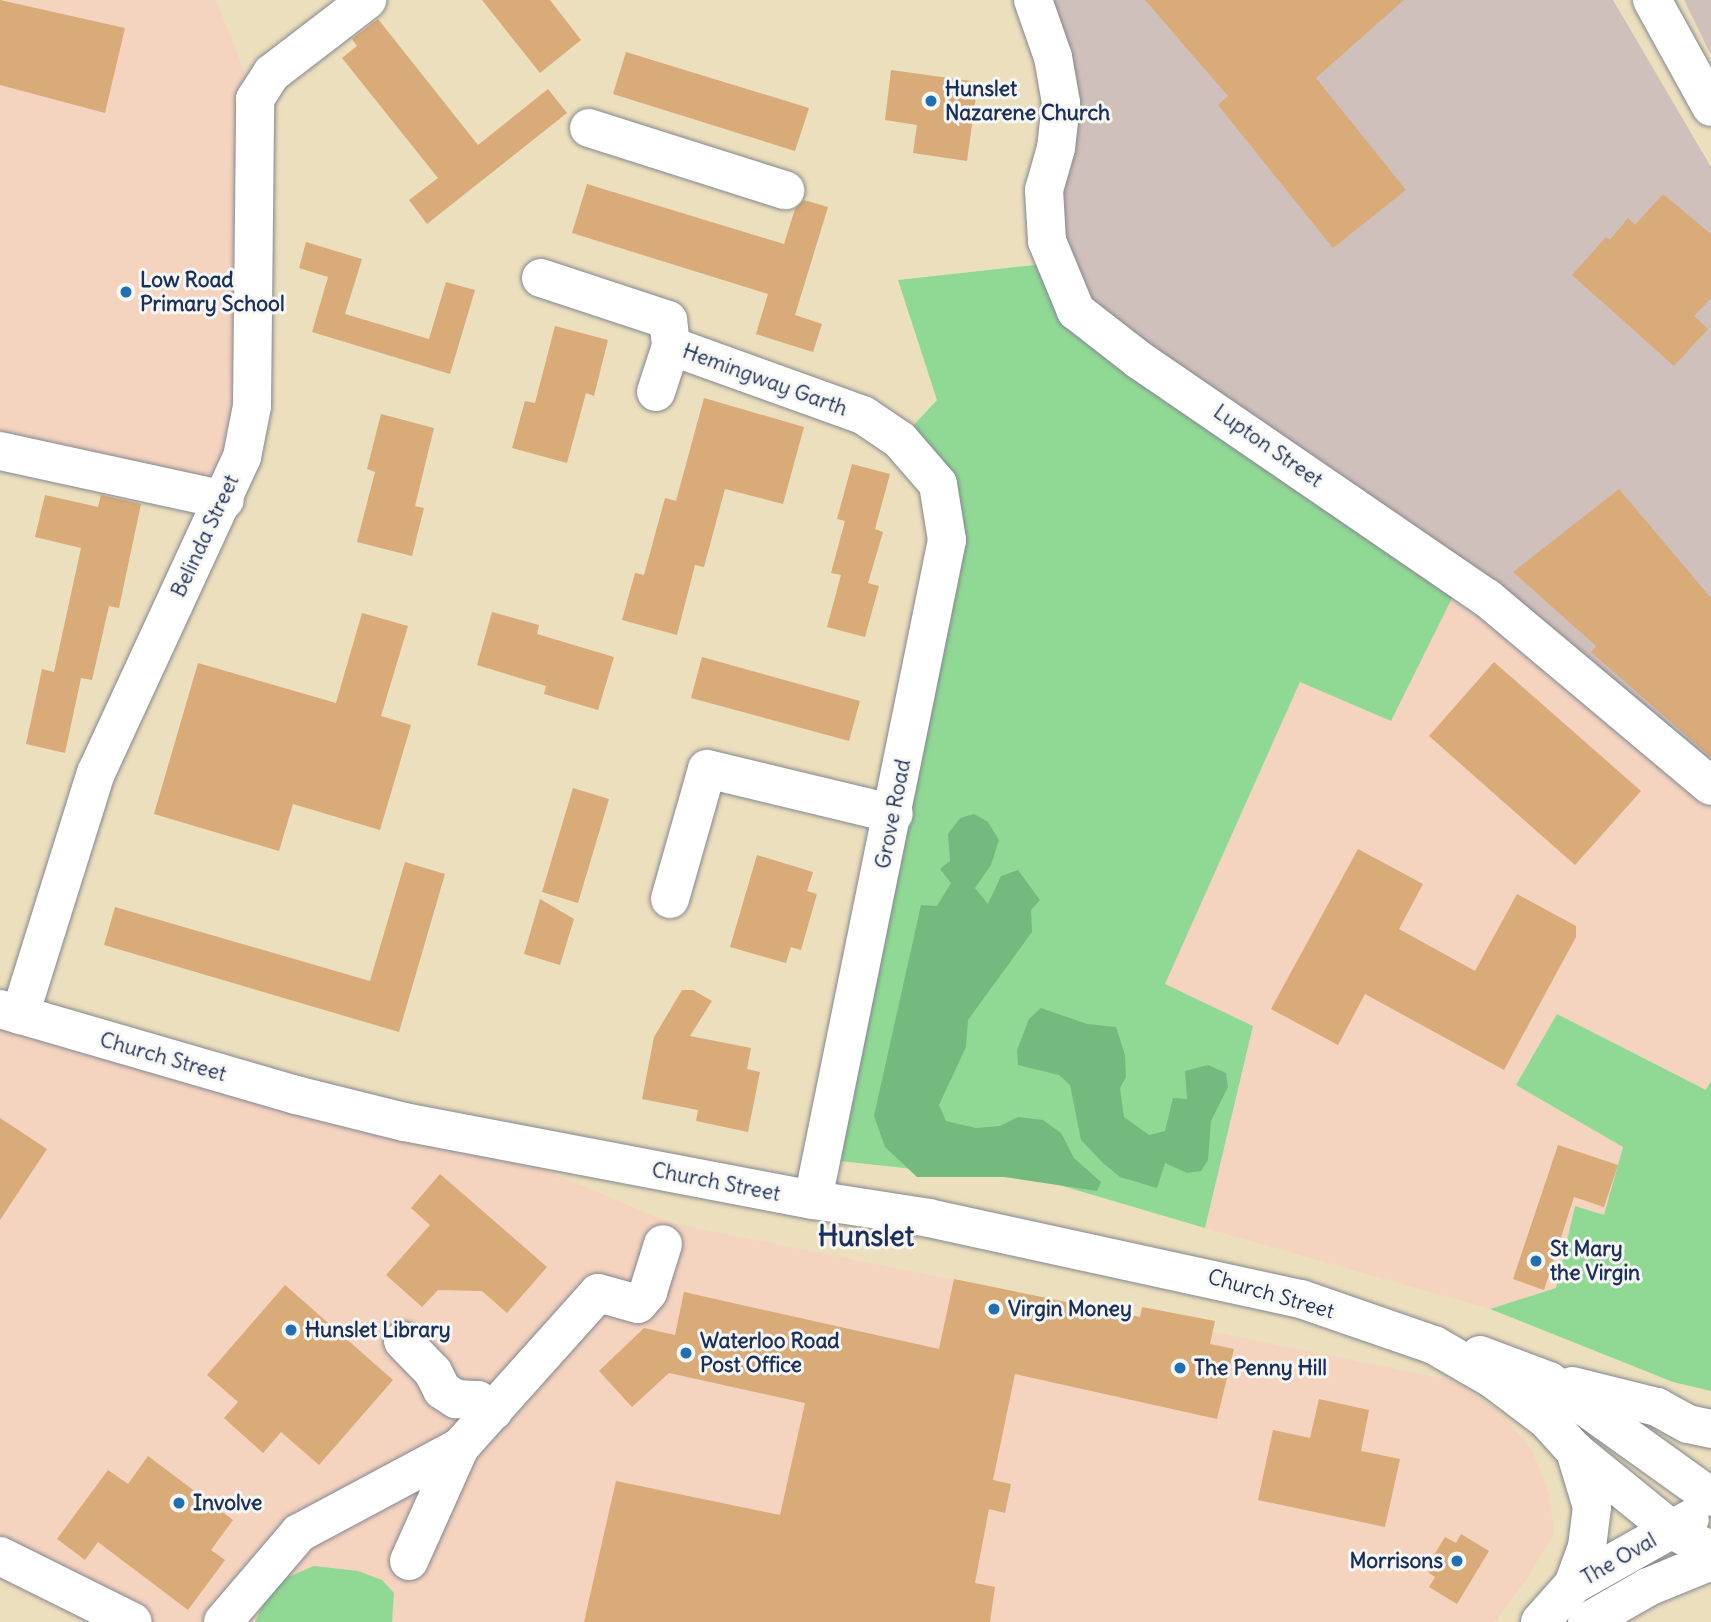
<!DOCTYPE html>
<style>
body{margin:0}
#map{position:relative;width:1711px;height:1622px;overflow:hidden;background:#ecdfbd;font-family:Delius,sans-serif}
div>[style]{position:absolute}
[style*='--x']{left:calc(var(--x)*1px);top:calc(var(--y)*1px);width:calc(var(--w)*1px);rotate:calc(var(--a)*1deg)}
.built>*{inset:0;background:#f4d3bf}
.industrial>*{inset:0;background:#d0c0bb}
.green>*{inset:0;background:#90d995}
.forest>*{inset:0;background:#74b97e}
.building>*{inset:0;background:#d8ab78}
.roads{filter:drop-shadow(0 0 2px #84878e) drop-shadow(0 0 2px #84878e)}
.minor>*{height:38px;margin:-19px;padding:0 19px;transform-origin:19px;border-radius:19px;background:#fff}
.dots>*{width:19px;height:19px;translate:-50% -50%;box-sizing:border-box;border:4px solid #f6f6f2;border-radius:50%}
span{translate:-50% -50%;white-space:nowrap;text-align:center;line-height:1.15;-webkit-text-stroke:6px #f6f6f2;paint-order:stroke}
.poi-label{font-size:21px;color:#1b2f5e;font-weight:700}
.left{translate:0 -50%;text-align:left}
.right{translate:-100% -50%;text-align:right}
.street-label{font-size:21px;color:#1b2f5e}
.district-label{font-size:28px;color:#1b2f5e;font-weight:700}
</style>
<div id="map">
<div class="built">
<i style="clip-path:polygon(0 0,216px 0,255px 99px,225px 500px,0 436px)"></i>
<i style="clip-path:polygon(1461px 580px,1711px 786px,1711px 1081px,1706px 1090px,1557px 1014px,1517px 1086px,1623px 1147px,1604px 1215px,1575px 1206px,1556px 1288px,1490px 1309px,1205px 1228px,1253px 1026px,1164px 985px,1300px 682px)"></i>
<i style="clip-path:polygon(0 1027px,516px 1158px,671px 1223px,1452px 1380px,1501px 1413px,1532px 1450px,1549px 1494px,1554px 1533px,1528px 1577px,1494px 1622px,114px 1622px,0 1570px)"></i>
</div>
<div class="industrial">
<i style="clip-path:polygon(1033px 0,1613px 0,1711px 167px,1711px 786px,1139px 360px,1052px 263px,1056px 148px)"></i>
<i style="clip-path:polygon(1684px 0,1711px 0,1711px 54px,1708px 49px)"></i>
</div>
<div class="green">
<i style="clip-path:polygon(1052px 263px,1076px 311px,1461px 580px,1391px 721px,1300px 682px,1165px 984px,1253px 1026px,1205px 1228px,1012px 1171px,941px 1172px,821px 1159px,947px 540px,900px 440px,937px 400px,898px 280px)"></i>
<i style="clip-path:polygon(1557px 1014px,1706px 1090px,1711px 1081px,1711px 1391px,1673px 1382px,1490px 1309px,1556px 1288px,1575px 1206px,1604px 1215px,1623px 1147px,1516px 1085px)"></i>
<i style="clip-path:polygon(314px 1566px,358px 1571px,382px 1580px,394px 1593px,392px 1622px,255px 1622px,266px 1598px,288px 1577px)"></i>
</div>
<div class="forest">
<i style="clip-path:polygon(974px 814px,988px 822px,999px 840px,991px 865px,975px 888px,988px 904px,1001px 876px,1018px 870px,1040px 900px,1031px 910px,1032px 932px,968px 1020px,966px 1047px,939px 1105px,946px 1121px,976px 1128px,1000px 1126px,1018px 1117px,1043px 1120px,1061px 1133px,1074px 1158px,1101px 1182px,1097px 1191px,1004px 1177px,917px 1177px,885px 1147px,874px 1116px,921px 905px,937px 906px,951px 883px,940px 869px,950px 861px,948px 834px,960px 818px)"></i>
<i style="clip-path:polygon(1041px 1008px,1087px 1024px,1116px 1027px,1125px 1055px,1126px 1077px,1120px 1088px,1124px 1117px,1149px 1135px,1165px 1131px,1173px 1098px,1187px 1099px,1185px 1071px,1208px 1065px,1226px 1073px,1228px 1087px,1211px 1121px,1208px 1160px,1201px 1171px,1187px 1173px,1165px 1163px,1157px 1188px,1120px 1177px,1103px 1163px,1081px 1140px,1070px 1085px,1059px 1075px,1018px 1065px,1017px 1050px,1029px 1019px)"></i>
</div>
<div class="building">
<i style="clip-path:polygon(0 0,125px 28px,105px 113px,0 85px)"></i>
<i style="clip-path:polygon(482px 0,550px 0,581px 40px,540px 73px)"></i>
<i style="clip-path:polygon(1145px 0,1404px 0,1316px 78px,1406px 190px,1333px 248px,1218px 105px,1228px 96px)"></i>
<i style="clip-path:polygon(378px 19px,478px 145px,548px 89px,567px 113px,427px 224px,409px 200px,438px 178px,342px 58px,357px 46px,352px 39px)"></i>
<i style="clip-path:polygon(626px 52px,809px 108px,795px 151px,613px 94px)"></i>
<i style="clip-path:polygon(891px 70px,978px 82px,967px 161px,913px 153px,917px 125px,885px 120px)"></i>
<i style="clip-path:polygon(587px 184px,784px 244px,795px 209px,804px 200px,828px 207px,795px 315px,822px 324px,813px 352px,756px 334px,768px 294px,572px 233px)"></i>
<i style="clip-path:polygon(1663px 194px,1711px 234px,1711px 298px,1694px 316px,1708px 329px,1674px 366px,1572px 275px,1606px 237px,1610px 240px,1628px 218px,1635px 225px)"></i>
<i style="clip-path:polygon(306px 242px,362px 259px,345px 314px,429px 339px,446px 282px,475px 290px,450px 374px,312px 332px,328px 277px,299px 268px)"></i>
<i style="clip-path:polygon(555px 326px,608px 340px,594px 396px,586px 393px,567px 463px,512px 448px,525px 401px,535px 403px)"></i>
<i style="clip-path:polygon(704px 398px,804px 427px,783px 504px,725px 489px,704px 567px,695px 565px,677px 635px,622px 620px,635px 573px,644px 575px,665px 498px,676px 501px)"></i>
<i style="clip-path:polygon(381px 414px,434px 428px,415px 506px,424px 508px,412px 556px,357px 542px,375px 472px,367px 469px)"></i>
<i style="clip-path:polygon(852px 464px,890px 474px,875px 529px,883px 532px,868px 583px,879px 586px,865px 637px,827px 627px,841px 575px,831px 573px,845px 521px,837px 519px)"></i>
<i style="clip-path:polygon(1619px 489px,1711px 598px,1711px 757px,1591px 652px,1596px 646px,1513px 572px)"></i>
<i style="clip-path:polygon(45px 495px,98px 507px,101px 495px,141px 504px,119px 608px,109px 606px,92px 680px,81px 678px,65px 753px,26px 744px,42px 669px,54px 672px,81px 548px,35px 537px)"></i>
<i style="clip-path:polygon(492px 612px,539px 625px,537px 634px,614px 657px,598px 710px,544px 694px,546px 686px,477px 665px)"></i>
<i style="clip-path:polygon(362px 613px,408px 626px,381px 716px,411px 725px,380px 830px,293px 804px,279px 851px,154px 814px,198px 663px,336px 703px)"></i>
<i style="clip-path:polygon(702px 657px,860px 701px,849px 741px,691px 698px)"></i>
<i style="clip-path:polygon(1494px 662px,1641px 791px,1575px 865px,1429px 736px)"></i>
<i style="clip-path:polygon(573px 788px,609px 799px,578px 903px,542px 892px)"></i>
<i style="clip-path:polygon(1358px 849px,1423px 884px,1399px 929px,1475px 971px,1517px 894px,1576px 926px,1576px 937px,1504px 1070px,1365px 994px,1338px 1045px,1271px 1009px)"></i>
<i style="clip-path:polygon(757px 855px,813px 872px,807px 891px,817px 894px,801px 950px,791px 947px,786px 963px,730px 947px)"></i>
<i style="clip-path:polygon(405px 862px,445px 874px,399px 1032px,104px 945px,115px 907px,370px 981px)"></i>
<i style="clip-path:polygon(540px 899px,574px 919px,560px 965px,524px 954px)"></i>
<i style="clip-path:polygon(682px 990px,693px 990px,712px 1001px,690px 1036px,751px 1048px,747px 1069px,760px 1072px,748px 1132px,696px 1121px,698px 1110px,642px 1099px,654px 1037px)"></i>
<i style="clip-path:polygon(0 1118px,47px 1149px,0 1220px)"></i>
<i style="clip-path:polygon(1558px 1145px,1618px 1165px,1604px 1207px,1574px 1197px,1544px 1290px,1513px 1279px)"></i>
<i style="clip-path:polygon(440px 1174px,547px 1267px,507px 1313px,482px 1291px,438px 1290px,422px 1307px,386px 1275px,430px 1225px,411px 1208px)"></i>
<i style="clip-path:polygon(954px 1279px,1140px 1317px,1142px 1307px,1215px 1321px,1210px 1344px,1234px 1349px,1217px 1419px,1015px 1374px,993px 1480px,1011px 1484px,1005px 1513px,989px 1509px,975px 1583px,995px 1587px,990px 1622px,584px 1622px,616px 1481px,780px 1515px,805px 1403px,669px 1373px,632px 1407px,599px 1371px,644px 1328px,675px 1335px,684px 1292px,939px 1349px)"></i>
<i style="clip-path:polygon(285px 1285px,393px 1380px,319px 1465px,281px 1432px,263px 1453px,224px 1418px,238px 1402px,207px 1375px)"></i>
<i style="clip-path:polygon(1319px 1399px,1369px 1410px,1361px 1451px,1400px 1459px,1385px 1527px,1258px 1500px,1273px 1430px,1310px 1438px)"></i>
<i style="clip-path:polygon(148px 1456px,233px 1520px,211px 1550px,225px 1560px,188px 1610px,98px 1542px,85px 1560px,57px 1539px,108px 1470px,128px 1484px)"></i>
<i style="clip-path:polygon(1461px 1534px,1489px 1551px,1457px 1604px,1429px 1587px,1435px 1577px,1429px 1573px,1429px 1563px,1445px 1537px,1456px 1543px)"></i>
</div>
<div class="roads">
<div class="minor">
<i style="--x:1033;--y:0;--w:60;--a:70.7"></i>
<i style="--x:1053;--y:57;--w:47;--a:80.1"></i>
<i style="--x:1061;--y:103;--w:45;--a:96.3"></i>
<i style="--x:1056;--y:148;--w:44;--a:105.9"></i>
<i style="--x:1044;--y:190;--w:51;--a:86.6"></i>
<i style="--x:1047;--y:241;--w:76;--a:67.5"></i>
<i style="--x:1076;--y:311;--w:80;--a:37.9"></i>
<i style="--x:1139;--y:360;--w:422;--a:34.4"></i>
<i style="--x:1487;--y:598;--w:292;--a:40"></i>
<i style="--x:1652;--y:0;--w:122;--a:61.1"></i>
<i style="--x:589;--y:128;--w:206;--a:17.6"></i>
<i style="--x:541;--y:278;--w:134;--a:18.3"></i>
<i style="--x:668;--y:320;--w:26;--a:83"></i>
<i style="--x:656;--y:392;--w:48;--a:-71.9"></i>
<i style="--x:671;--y:346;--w:204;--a:19.8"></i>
<i style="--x:863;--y:415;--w:45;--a:34"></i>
<i style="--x:900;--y:440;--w:58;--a:49.2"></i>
<i style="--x:938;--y:484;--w:57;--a:80.9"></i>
<i style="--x:947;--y:540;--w:673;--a:101.48"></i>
<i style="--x:0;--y:451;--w:230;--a:12.3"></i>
<i style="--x:670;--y:899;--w:135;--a:-74.1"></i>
<i style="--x:707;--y:769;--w:192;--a:13.5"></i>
<i style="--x:0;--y:1009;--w:308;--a:16.2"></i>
<i style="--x:296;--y:1095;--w:111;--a:14"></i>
<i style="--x:404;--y:1122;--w:416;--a:10.8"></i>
<i style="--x:813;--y:1200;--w:117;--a:8.8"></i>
<i style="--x:929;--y:1218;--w:381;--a:12.3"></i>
<i style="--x:1301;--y:1299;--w:141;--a:19.1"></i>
<i style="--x:1434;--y:1345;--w:68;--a:30"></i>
<i style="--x:1493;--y:1379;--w:68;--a:37.2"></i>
<i style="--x:1547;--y:1420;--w:42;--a:47.9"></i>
<i style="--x:1575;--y:1451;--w:124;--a:39.1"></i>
<i style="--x:1671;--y:1529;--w:46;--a:28.8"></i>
<i style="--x:20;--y:1015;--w:254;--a:-72.6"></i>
<i style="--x:96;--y:773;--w:348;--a:-65.2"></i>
<i style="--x:242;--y:457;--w:52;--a:-78.9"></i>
<i style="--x:252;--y:406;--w:307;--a:-89.4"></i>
<i style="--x:255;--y:99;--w:31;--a:-57"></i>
<i style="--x:272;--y:73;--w:120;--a:-37.5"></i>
<i style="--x:403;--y:1341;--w:43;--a:45.9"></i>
<i style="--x:433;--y:1372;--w:20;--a:63"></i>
<i style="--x:442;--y:1390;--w:17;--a:33"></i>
<i style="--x:456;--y:1399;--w:22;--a:3"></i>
<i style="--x:478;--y:1400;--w:19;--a:36"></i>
<i style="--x:1480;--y:1355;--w:74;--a:20.6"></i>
<i style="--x:1549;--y:1381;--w:199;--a:35.6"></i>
<i style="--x:1572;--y:1386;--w:88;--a:13.9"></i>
<i style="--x:1657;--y:1407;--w:35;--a:29"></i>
<i style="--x:1688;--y:1424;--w:24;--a:12"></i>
<i style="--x:0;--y:1556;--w:148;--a:26.4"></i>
<i style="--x:409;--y:1561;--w:125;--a:-65.9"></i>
<i style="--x:460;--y:1447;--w:207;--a:-48.1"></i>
<i style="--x:598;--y:1293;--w:41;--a:15.4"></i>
<i style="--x:638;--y:1304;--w:16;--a:-50"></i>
<i style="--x:648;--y:1292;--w:50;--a:-72.6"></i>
<i style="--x:1573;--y:1585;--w:40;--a:-69.8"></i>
<i style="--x:1587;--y:1547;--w:40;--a:-82.9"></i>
<i style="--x:1592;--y:1507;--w:59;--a:-106.9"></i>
<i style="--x:223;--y:1622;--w:117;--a:-49.5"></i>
<i style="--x:299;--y:1533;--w:183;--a:-28.1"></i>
<i style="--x:1540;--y:1622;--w:50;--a:-48.3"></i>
<i style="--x:1573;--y:1585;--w:134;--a:-29.4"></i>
<i style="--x:1587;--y:1622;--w:70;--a:-29.8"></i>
<i style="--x:1648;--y:1587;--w:68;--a:-22.4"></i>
</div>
</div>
<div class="dots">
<i style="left:931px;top:101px;background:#1f6fb2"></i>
<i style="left:126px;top:292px;background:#1f6fb2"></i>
<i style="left:1536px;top:1261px;background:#1f6fb2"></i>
<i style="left:994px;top:1309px;background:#1f6fb2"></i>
<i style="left:291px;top:1330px;background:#1f6fb2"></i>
<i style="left:686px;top:1353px;background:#1f6fb2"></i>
<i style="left:1180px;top:1368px;background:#1f6fb2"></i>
<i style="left:179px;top:1503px;background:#1f6fb2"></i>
<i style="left:1457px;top:1561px;background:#1f6fb2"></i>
</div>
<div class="poi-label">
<span class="left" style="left:945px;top:101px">Hunslet<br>Nazarene Church</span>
<span class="left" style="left:140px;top:292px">Low Road<br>Primary School</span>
<span class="left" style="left:1550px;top:1261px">St Mary<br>the Virgin</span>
<span class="left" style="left:1008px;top:1309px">Virgin Money</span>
<span class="left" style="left:305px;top:1330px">Hunslet Library</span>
<span class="left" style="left:700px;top:1353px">Waterloo Road<br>Post Office</span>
<span class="left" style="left:1194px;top:1368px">The Penny Hill</span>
<span class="left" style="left:193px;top:1503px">Involve</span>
<span class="right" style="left:1443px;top:1561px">Morrisons</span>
</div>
<div class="street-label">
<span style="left:765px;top:380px;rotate:20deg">Hemingway Garth</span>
<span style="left:1268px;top:446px;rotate:35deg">Lupton Street</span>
<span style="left:205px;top:536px;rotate:-65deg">Belinda Street</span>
<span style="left:893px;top:814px;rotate:-79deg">Grove Road</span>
<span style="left:163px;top:1057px;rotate:16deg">Church Street</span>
<span style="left:716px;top:1182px;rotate:11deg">Church Street</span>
<span style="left:1271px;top:1294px;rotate:16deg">Church Street</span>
<span style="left:1619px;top:1559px;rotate:-30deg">The Oval</span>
</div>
<div class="district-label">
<span style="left:866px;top:1236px">Hunslet</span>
</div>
</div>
